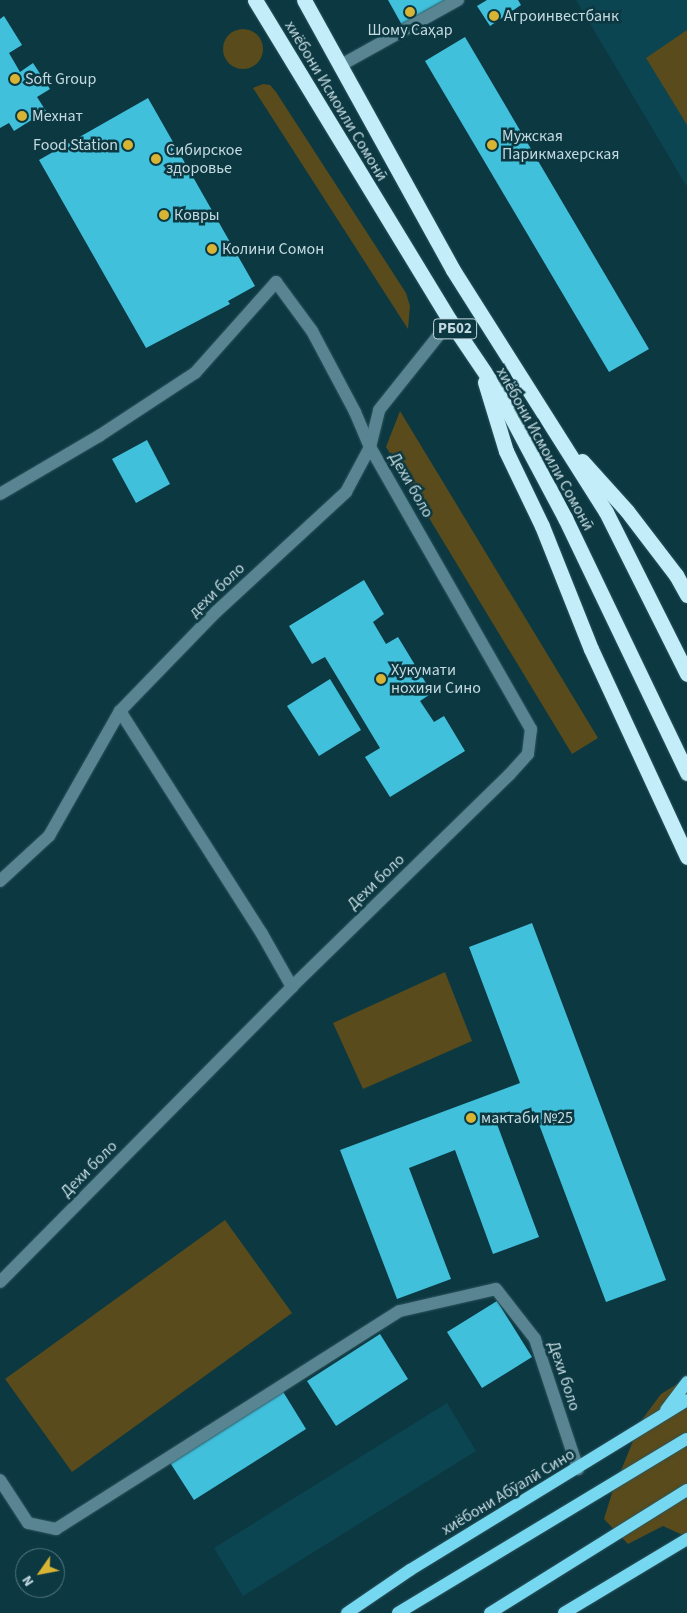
<!DOCTYPE html>
<meta charset="utf-8">
<style>
body{margin:0}
#map{position:relative;width:687px;height:1613px;overflow:hidden;background:#0c3842;font-family:"Source Sans 3",sans-serif}
div>[style]{position:absolute}
[style*='--x']{left:calc(var(--x)*1px);top:calc(var(--y)*1px);width:calc(var(--w)*1px);rotate:calc(var(--a)*1deg)}
.built>*{inset:0;background:#0a4551}
.green>*{inset:0;background:#594b1b}
.round{border-radius:50%}
.building>*{inset:0;background:#41c0dc}
.roads{filter:drop-shadow(0 0 1px #2d555e) drop-shadow(0 0 1px #2d555e)}
.minor>*{height:12px;margin:-6px;padding:0 6px;transform-origin:6px;border-radius:6px;background:#588591}
.major>*{height:12px;margin:-6px;padding:0 6px;transform-origin:6px;border-radius:6px;background:#76d8f0}
.highway>*{height:15px;margin:-7.5px;padding:0 7.5px;transform-origin:7.5px;border-radius:7.5px;background:#c3eef9}
.dots>*{width:14px;height:14px;translate:-50% -50%;box-sizing:border-box;border:2px solid #0c3842;border-radius:50%}
span{translate:-50% -50%;white-space:nowrap;text-align:center;line-height:1.15;-webkit-text-stroke:5px #0c3842;paint-order:stroke}
.shield-label span{padding:1px 4px;background:#0c3842;border:1px solid;border-radius:4px;-webkit-text-stroke-width:0}
.shield-label{font-size:15px;color:#c4dae0;font-weight:700}
.poi-label{font-size:16px;color:#c4dae0}
.left{translate:0 -50%;text-align:left}
.right{translate:-100% -50%;text-align:right}
.street-label{font-size:16px;color:#c4dae0}
.north{position:absolute;left:15px;top:1548px;width:50px;height:50px;box-sizing:border-box;background:#0c3842;border:1px solid #567981;border-radius:50%;rotate:237deg;font-size:14px;font-weight:700;line-height:20px;text-align:center;color:#c4dae0}
.north::after{content:'';display:block;margin:auto;width:18px;height:22px;background:#d7b434;clip-path:polygon(50% 0,100% 100%,50% 72%,0 100%)}
</style>
<div id="map">
<div class="built">
<i style="clip-path:polygon(576px 0,687px 0,687px 187px)"></i>
<i style="clip-path:polygon(447px 1403px,476px 1451px,243px 1596px,214px 1548px)"></i>
</div>
<div class="green">
<i class="round" style="left:223px;top:29px;width:40px;height:40px"></i>
<i style="clip-path:polygon(687px 30px,687px 125px,646px 58px)"></i>
<i style="clip-path:polygon(263px 84px,270px 85px,276px 92px,406px 293px,410px 306px,408px 329px,253px 88px)"></i>
<i style="clip-path:polygon(400px 411px,598px 738px,572px 754px,386px 447px)"></i>
<i style="clip-path:polygon(445px 972px,472px 1041px,363px 1089px,333px 1023px)"></i>
<i style="clip-path:polygon(225px 1220px,292px 1313px,72px 1472px,5px 1379px)"></i>
<i style="clip-path:polygon(687px 1378px,687px 1537px,663px 1526px,628px 1544px,604px 1519px,612px 1493px,641px 1421px,661px 1394px)"></i>
</div>
<div class="building">
<i style="clip-path:polygon(388px 0,447px 0,402px 25px)"></i>
<i style="clip-path:polygon(487px 0,518px 0,521px 5px,490px 26px,477px 6px)"></i>
<i style="clip-path:polygon(4px 16px,22px 45px,9px 53px,20px 72px,33px 63px,50px 89px,37px 97px,46px 111px,14px 131px,9px 123px,0 128px,0 19px)"></i>
<i style="clip-path:polygon(465px 37px,649px 349px,609px 372px,425px 61px)"></i>
<i style="clip-path:polygon(148px 98px,255px 286px,228px 301px,230px 304px,146px 348px,39px 160px)"></i>
<i style="clip-path:polygon(147px 440px,170px 484px,136px 503px,112px 459px)"></i>
<i style="clip-path:polygon(364px 580px,384px 614px,373px 622px,386px 644px,398px 637px,432px 693px,420px 701px,434px 722px,444px 716px,465px 751px,390px 797px,365px 757px,380px 748px,325px 657px,312px 664px,289px 626px)"></i>
<i style="clip-path:polygon(330px 679px,361px 730px,319px 756px,287px 706px)"></i>
<i style="clip-path:polygon(532px 923px,666px 1280px,606px 1302px,534px 1111px,497px 1124px,539px 1237px,493px 1254px,455px 1150px,409px 1168px,451px 1279px,397px 1299px,340px 1150px,520px 1083px,469px 947px)"></i>
<i style="clip-path:polygon(497px 1301px,532px 1357px,482px 1388px,447px 1332px)"></i>
<i style="clip-path:polygon(380px 1334px,408px 1379px,336px 1426px,307px 1381px)"></i>
<i style="clip-path:polygon(282px 1390px,306px 1429px,194px 1500px,169px 1461px)"></i>
</div>
<div class="roads">
<div class="minor">
<i style="--x:341;--y:65;--w:134;--a:-29.1"></i>
<i style="--x:0;--y:494;--w:115;--a:-30.4"></i>
<i style="--x:99;--y:436;--w:115;--a:-33.3"></i>
<i style="--x:195;--y:373;--w:122;--a:-48.3"></i>
<i style="--x:276;--y:282;--w:61;--a:53.7"></i>
<i style="--x:312;--y:331;--w:92;--a:62"></i>
<i style="--x:355;--y:412;--w:38;--a:67"></i>
<i style="--x:370;--y:447;--w:325;--a:60.3"></i>
<i style="--x:531;--y:729;--w:25;--a:97"></i>
<i style="--x:528;--y:754;--w:28;--a:132"></i>
<i style="--x:509;--y:775;--w:303;--a:135.7"></i>
<i style="--x:292;--y:987;--w:415;--a:134.7"></i>
<i style="--x:120;--y:711;--w:264;--a:57.5"></i>
<i style="--x:262;--y:934;--w:61;--a:60.5"></i>
<i style="--x:0;--y:881;--w:67;--a:-42.6"></i>
<i style="--x:49;--y:836;--w:144;--a:-60.4"></i>
<i style="--x:120;--y:711;--w:138;--a:-45.9"></i>
<i style="--x:216;--y:612;--w:177;--a:-42.7"></i>
<i style="--x:346;--y:492;--w:51;--a:-61.9"></i>
<i style="--x:370;--y:447;--w:38;--a:-76"></i>
<i style="--x:379;--y:410;--w:114;--a:-51.4"></i>
<i style="--x:0;--y:1480;--w:51;--a:56.9"></i>
<i style="--x:28;--y:1523;--w:29;--a:12"></i>
<i style="--x:56;--y:1529;--w:407;--a:-32.4"></i>
<i style="--x:400;--y:1311;--w:98;--a:-12.9"></i>
<i style="--x:496;--y:1289;--w:63;--a:52"></i>
<i style="--x:535;--y:1339;--w:137;--a:71.7"></i>
</div>
<div class="major">
<i style="--x:666;--y:1410;--w:35;--a:-53"></i>
<i style="--x:347;--y:1613;--w:76;--a:-34.3"></i>
<i style="--x:410;--y:1570;--w:325;--a:-31.5"></i>
<i style="--x:398;--y:1613;--w:337;--a:-31.1"></i>
<i style="--x:490;--y:1613;--w:232;--a:-32"></i>
<i style="--x:564;--y:1613;--w:144;--a:-31"></i>
</div>
<div class="highway">
<i style="--x:255;--y:0;--w:376;--a:58.7"></i>
<i style="--x:450;--y:321;--w:86;--a:55.9"></i>
<i style="--x:498;--y:392;--w:143;--a:62"></i>
<i style="--x:565;--y:518;--w:283;--a:64.4"></i>
<i style="--x:304;--y:0;--w:308;--a:61.1"></i>
<i style="--x:453;--y:270;--w:286;--a:57.7"></i>
<i style="--x:606;--y:512;--w:181;--a:63.4"></i>
<i style="--x:485;--y:382;--w:72;--a:73.1"></i>
<i style="--x:506;--y:451;--w:83;--a:64.4"></i>
<i style="--x:542;--y:526;--w:132;--a:68.3"></i>
<i style="--x:591;--y:649;--w:229;--a:65.2"></i>
<i style="--x:582;--y:461;--w:67;--a:48"></i>
<i style="--x:627;--y:511;--w:81;--a:52.6"></i>
<i style="--x:676;--y:575;--w:23;--a:61"></i>
</div>
</div>
<div class="dots">
<i style="left:410px;top:12px;background:#d7b434"></i>
<i style="left:494px;top:16px;background:#d7b434"></i>
<i style="left:15px;top:79px;background:#d7b434"></i>
<i style="left:22px;top:116px;background:#d7b434"></i>
<i style="left:128px;top:145px;background:#d7b434"></i>
<i style="left:492px;top:145px;background:#d7b434"></i>
<i style="left:156px;top:159px;background:#d7b434"></i>
<i style="left:164px;top:215px;background:#d7b434"></i>
<i style="left:212px;top:249px;background:#d7b434"></i>
<i style="left:381px;top:679px;background:#d7b434"></i>
<i style="left:471px;top:1118px;background:#d7b434"></i>
</div>
<div class="shield-label">
<span style="left:455px;top:329px">РБ02</span>
</div>
<div class="poi-label">
<span class="left" style="left:504px;top:16px">Агроинвестбанк</span>
<span style="left:410px;top:30px">Шому Саҳар</span>
<span class="left" style="left:25px;top:79px">Soft Group</span>
<span class="left" style="left:32px;top:116px">Мехнат</span>
<span class="left" style="left:502px;top:145px">Мужская<br>Парикмахерская</span>
<span class="right" style="left:118px;top:145px">Food Station</span>
<span class="left" style="left:166px;top:159px">Сибирское<br>здоровье</span>
<span class="left" style="left:174px;top:215px">Ковры</span>
<span class="left" style="left:222px;top:249px">Колини Сомон</span>
<span class="left" style="left:391px;top:679px">Хукумати<br>нохияи Сино</span>
<span class="left" style="left:481px;top:1118px">мактаби №25</span>
</div>
<div class="street-label">
<span style="left:336px;top:101px;rotate:59deg">хиёбони Исмоили Сомонӣ</span>
<span style="left:545px;top:449px;rotate:61deg">хиёбони Исмоили Сомонӣ</span>
<span style="left:411px;top:485px;rotate:60deg">Дехи боло</span>
<span style="left:217px;top:590px;rotate:-44deg">дехи боло</span>
<span style="left:376px;top:882px;rotate:-44deg">Дехи боло</span>
<span style="left:89px;top:1169px;rotate:-45deg">Дехи боло</span>
<span style="left:564px;top:1376px;rotate:72deg">Дехи боло</span>
<span style="left:508px;top:1492px;rotate:-31deg">хиёбони Абӯалӣ Сино</span>
</div>
<div class="north">N</div>
</div>
